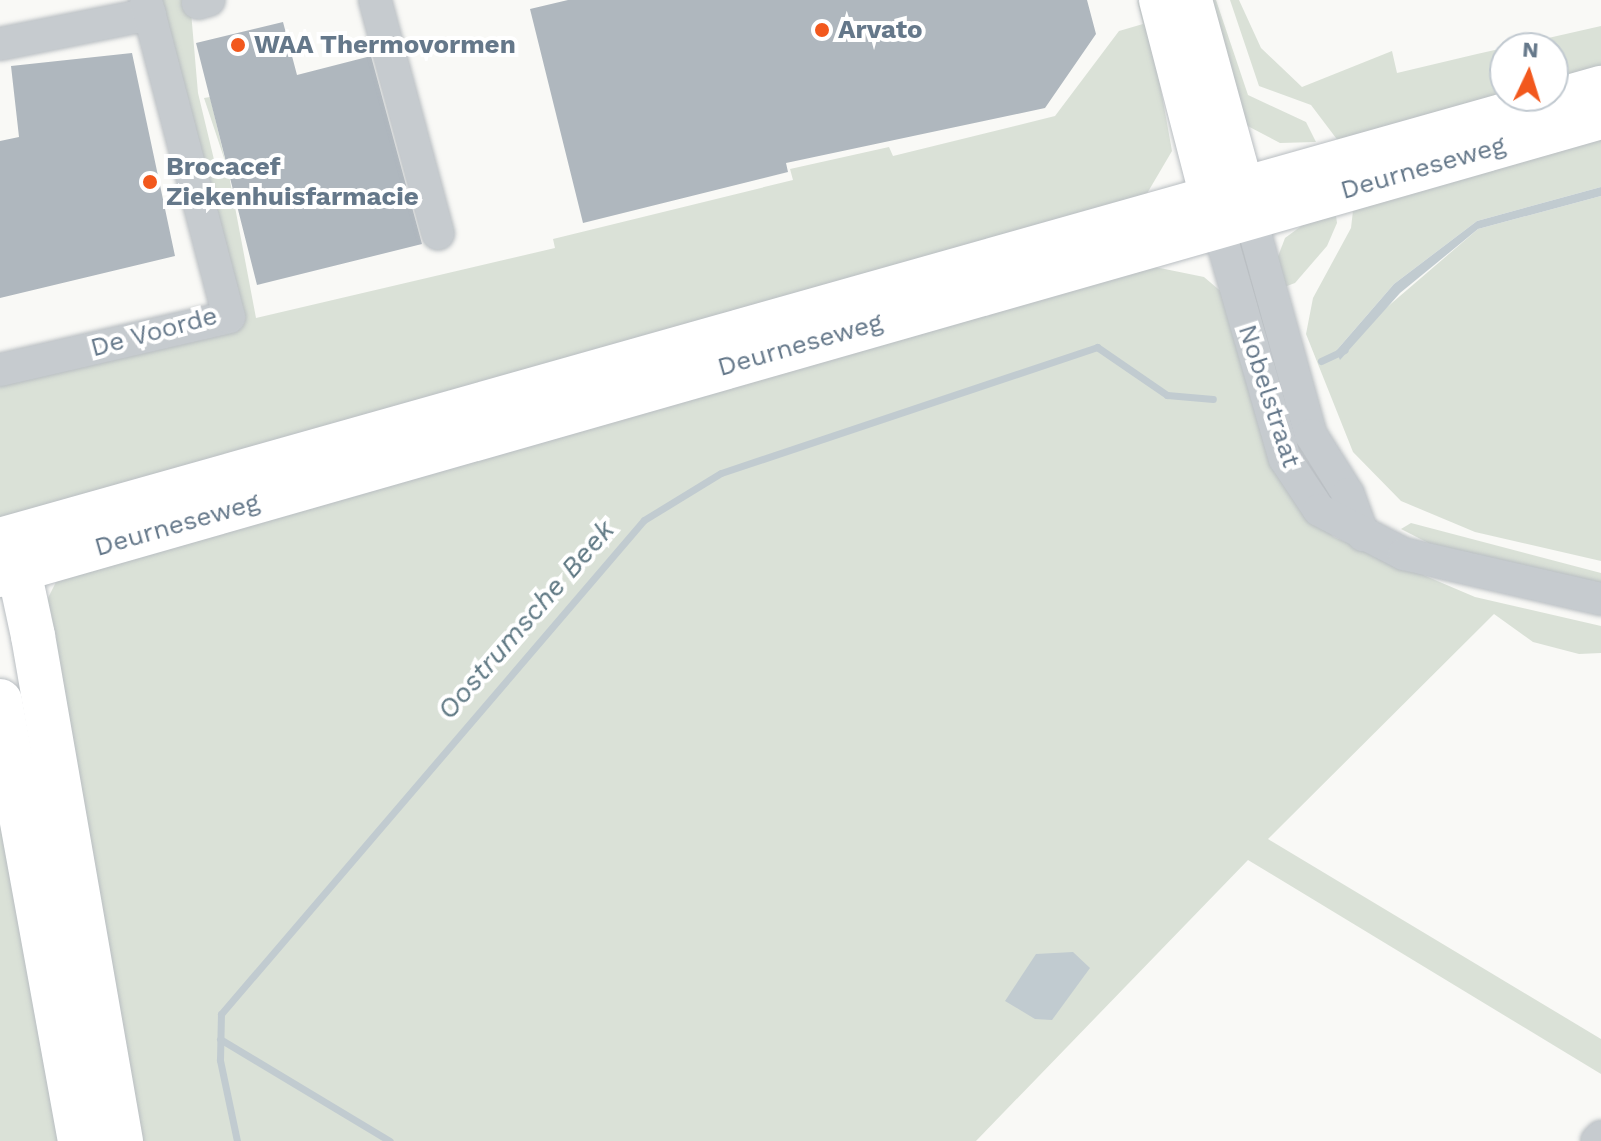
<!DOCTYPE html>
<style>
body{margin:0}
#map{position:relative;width:1601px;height:1141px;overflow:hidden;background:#f9f9f6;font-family:"Work Sans",sans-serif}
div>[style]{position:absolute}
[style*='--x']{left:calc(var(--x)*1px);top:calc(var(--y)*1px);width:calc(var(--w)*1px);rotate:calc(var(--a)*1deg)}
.green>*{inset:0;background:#dae1d7}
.water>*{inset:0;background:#c1cbd0}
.stream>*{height:7px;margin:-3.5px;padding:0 3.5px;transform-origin:3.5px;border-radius:3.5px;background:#c1cbd0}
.building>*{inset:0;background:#afb7be}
.roads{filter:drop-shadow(0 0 2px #b9bec2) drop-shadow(0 0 2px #b9bec2)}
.minor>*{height:32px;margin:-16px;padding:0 16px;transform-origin:16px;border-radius:16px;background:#c6cbcf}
.major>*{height:42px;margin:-21px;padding:0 21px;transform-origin:21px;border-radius:21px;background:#fff}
.highway>*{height:44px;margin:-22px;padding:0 22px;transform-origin:22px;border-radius:22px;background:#fff}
.dots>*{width:22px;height:22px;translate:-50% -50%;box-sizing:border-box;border:4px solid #fff;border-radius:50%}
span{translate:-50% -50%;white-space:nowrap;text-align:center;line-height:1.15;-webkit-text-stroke:8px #fff;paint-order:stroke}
.poi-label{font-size:26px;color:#65788a;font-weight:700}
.left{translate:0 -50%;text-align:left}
.street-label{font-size:26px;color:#65788a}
.water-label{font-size:28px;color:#617a85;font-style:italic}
.north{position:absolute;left:1489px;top:32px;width:80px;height:80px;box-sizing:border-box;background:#fff;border:2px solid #c1c9d0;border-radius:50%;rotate:4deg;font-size:22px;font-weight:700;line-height:32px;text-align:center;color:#65788a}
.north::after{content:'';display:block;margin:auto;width:28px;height:36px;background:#f2581d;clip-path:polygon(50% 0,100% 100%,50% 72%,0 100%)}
</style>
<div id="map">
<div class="green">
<i style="clip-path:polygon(159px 0,190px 0,198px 93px,216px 168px,200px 172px)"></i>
<i style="clip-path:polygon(1137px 0,1149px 23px,1172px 151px,1142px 202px,0 528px,0 385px,224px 324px,201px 177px,228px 170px,256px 318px,555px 248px,553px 239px,793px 180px,790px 169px,889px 147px,893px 156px,1055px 116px,1119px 31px,1143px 24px)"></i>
<i style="clip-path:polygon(1201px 0,1216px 0,1248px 95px,1306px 122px,1316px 142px,1280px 143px,1242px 123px)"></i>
<i style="clip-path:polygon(1230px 0,1239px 0,1261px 48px,1302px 87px,1392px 51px,1397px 73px,1477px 54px,1601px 26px,1601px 67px,1553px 81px,1553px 48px,1505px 48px,1505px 94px,1339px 142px,1311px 105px,1259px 86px)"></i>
<i style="clip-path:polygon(210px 97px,226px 164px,204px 98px)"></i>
<i style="clip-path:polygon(1601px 130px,1601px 187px,1477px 221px,1394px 284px,1336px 351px,1478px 229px,1601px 196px,1601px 561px,1475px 532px,1401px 501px,1353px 452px,1306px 334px,1313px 298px,1351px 228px,1354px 202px)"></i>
<i style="clip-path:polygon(1334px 202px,1337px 223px,1327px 246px,1295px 283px,1279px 289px,1274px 267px,1285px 238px)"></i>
<i style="clip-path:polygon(1150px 266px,1204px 277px,1224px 294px,1303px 506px,1334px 537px,1475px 597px,1601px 626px,1601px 653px,1579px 654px,1533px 642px,1494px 614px,1268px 839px,1601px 1039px,1601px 1074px,1248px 860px,976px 1141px,142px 1141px,44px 638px,48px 598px,60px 574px)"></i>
<i style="clip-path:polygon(1411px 523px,1601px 573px,1601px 585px,1444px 551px,1401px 529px)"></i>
<i style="clip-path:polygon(0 823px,58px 1141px,0 1141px)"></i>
</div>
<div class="water">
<i style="clip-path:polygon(1601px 187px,1601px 196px,1478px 229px,1400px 293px,1340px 360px,1336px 351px,1394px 284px,1477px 221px)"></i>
<i style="clip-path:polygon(1073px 952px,1090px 968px,1052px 1020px,1035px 1019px,1005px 1001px,1036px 954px)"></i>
</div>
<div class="stream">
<i style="--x:1321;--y:361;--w:26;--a:-25"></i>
<i style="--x:220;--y:1039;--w:198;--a:31"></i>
<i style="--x:237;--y:1141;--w:83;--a:-101.9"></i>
<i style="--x:220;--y:1060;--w:46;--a:-88.8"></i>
<i style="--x:221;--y:1014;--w:650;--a:-49.43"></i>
<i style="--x:644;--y:520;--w:90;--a:-31.4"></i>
<i style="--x:721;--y:473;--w:397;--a:-18.5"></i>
<i style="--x:1097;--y:347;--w:85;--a:34.4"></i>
<i style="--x:1167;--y:395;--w:46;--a:5"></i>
</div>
<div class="building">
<i style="clip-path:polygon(568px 0,1087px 0,1096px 34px,1045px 108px,786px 163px,788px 172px,583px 223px,530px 9px)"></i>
<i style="clip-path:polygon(283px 22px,297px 75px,371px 56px,422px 244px,257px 285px,196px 43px)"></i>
<i style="clip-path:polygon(132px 53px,175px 256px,0 298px,0 141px,19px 137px,11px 66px)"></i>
</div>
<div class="roads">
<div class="minor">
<i style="--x:375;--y:0;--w:242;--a:74.9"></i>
<i style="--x:198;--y:3;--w:11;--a:-15"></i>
<i style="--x:0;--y:44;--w:153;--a:-11.3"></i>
<i style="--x:1251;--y:219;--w:224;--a:74.5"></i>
<i style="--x:1311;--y:435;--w:70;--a:57.9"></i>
<i style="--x:1348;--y:494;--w:44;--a:69.9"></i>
<i style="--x:1218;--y:226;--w:242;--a:74"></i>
<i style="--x:1285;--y:459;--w:61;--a:56.3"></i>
<i style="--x:1319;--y:510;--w:96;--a:27.4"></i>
<i style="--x:1404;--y:554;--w:202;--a:12.9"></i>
<i style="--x:0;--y:370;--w:235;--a:-13"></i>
<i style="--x:229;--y:317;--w:328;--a:-104.7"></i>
<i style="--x:1597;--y:1141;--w:6;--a:-45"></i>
</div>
<div class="major">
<i style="--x:1160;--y:0;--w:228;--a:75.5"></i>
<i style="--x:1191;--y:0;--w:222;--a:74.6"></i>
<i style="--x:0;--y:539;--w:1664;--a:-15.77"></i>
<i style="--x:0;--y:576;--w:1665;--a:-15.96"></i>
</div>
<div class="highway">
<i style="--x:0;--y:555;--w:25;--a:40"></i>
<i style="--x:19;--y:571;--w:66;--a:77.8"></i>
<i style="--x:33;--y:636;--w:513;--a:80.12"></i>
<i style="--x:0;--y:701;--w:447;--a:79.7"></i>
</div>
</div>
<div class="dots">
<i style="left:822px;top:30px;background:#f2581d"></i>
<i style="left:238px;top:45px;background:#f2581d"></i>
<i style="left:150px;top:182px;background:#f2581d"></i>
</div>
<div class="poi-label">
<span class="left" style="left:838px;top:30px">Arvato</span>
<span class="left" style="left:254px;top:45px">WAA Thermovormen</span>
<span class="left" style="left:166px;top:182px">Brocacef<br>Ziekenhuisfarmacie</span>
</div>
<div class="street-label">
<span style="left:1423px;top:168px;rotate:-16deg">Deurneseweg</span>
<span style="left:154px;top:332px;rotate:-15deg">De Voorde</span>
<span style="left:800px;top:345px;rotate:-16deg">Deurneseweg</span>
<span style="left:1269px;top:396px;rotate:72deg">Nobelstraat</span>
<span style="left:177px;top:525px;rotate:-16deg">Deurneseweg</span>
</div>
<div class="water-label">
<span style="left:526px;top:620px;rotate:-49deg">Oostrumsche Beek</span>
</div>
<div class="north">N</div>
</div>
